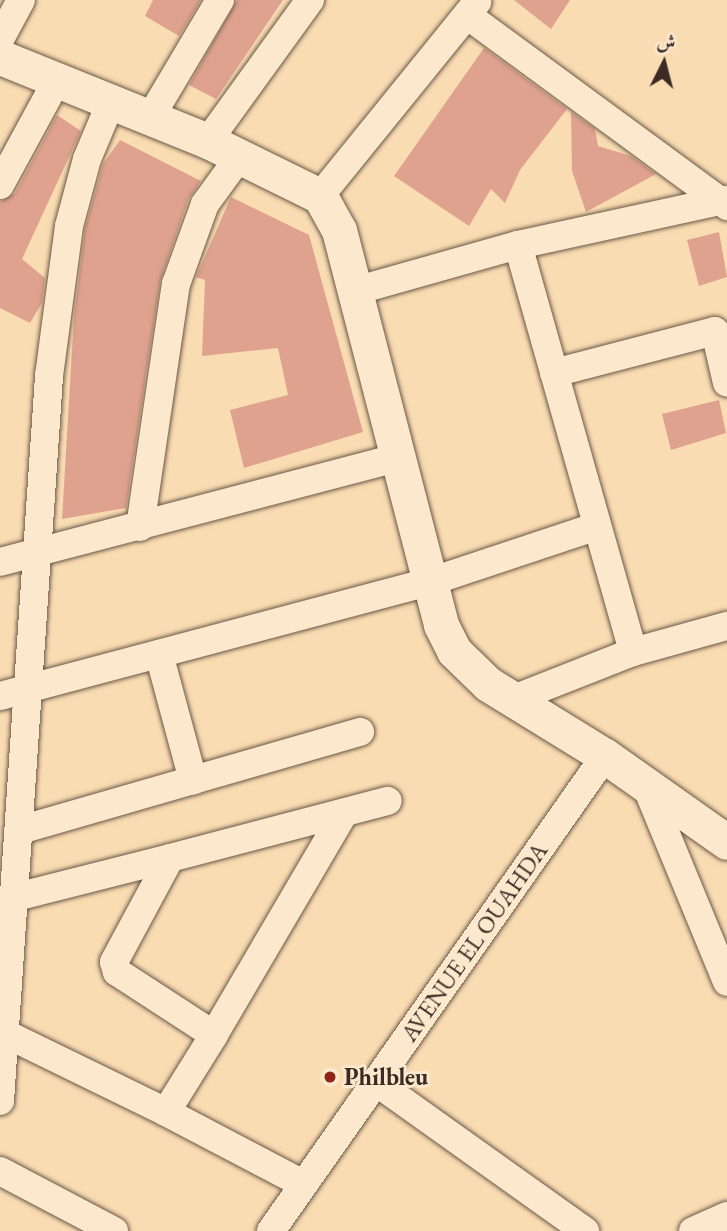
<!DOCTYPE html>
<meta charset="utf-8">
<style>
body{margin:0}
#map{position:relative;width:727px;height:1231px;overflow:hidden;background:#fadcb2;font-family:"EB Garamond",Amiri,serif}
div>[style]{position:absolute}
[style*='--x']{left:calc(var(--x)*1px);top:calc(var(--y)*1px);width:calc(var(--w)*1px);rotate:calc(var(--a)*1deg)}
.building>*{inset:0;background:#dfa28e}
.roads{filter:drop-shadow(0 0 2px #6a5847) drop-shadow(0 0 2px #6a5847)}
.minor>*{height:28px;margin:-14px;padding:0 14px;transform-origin:14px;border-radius:14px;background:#fce8cd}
.tertiary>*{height:35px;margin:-17.5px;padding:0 17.5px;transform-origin:17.5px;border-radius:17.5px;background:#fce8cd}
.dots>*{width:19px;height:19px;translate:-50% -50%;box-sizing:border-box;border:4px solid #fce8cd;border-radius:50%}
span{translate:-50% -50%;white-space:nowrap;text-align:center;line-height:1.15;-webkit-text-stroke:6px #fce8cd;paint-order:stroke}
.street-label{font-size:24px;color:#3a2c23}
.poi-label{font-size:24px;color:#3a2c23;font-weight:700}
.left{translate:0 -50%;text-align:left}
.north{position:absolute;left:629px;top:28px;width:70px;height:70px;-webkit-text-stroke:5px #fce8cd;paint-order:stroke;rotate:6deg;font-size:19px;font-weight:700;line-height:28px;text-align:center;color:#3a2c23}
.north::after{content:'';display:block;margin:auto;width:24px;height:32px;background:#3a2c23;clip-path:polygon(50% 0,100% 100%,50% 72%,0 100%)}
</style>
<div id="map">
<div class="building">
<i style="clip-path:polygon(153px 0,201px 0,179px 36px,145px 16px)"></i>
<i style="clip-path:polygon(237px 0,283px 0,216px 99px,189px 85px)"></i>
<i style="clip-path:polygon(514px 0,570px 0,551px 29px)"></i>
<i style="clip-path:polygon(484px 48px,567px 109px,520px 170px,505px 203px,491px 189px,469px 226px,394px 176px)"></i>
<i style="clip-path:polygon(571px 112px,595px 129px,598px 146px,631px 156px,656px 174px,586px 212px,572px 171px)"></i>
<i style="clip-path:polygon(57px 115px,81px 131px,22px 259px,45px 278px,42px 303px,30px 323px,0 308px,0 202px,15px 193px)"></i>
<i style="clip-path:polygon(120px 140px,201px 181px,189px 198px,160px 281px,126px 508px,62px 519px,74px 317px,85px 229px,103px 164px)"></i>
<i style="clip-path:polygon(231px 197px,309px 235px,363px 432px,244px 468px,230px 410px,288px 395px,278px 348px,202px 356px,205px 280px,196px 277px)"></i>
<i style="clip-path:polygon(719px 232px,727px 277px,699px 286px,687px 240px)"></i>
<i style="clip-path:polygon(719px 400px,726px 433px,671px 450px,662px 414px)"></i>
</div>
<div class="roads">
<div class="minor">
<i style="--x:467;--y:15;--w:323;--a:36.3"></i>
<i style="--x:0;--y:39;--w:44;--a:-61.7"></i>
<i style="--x:150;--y:118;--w:137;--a:-59.3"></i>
<i style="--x:208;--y:141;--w:174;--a:-54.1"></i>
<i style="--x:0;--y:185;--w:119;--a:-61.5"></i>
<i style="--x:320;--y:196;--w:250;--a:-51"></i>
<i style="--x:518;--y:245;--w:423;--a:74.2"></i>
<i style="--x:355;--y:291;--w:169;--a:-15.8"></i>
<i style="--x:518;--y:245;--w:212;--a:-12.3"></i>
<i style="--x:554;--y:373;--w:166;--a:-14.6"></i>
<i style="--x:715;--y:331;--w:53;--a:77"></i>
<i style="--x:140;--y:527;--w:246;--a:-81.6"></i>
<i style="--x:176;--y:284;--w:85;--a:-70.1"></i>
<i style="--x:205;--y:204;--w:59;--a:-53.9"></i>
<i style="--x:0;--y:562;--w:410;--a:-14.7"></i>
<i style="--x:159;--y:654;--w:131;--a:74.9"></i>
<i style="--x:0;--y:696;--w:444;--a:-14.9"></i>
<i style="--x:429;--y:582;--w:177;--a:-18.4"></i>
<i style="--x:511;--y:700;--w:131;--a:-21.5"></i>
<i style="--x:633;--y:652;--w:98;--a:-15.5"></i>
<i style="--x:645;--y:783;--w:215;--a:67.6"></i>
<i style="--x:344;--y:813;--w:257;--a:120.4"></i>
<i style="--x:214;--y:1035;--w:116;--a:-147"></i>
<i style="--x:117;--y:972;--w:10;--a:-107"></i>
<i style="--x:114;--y:962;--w:118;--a:-61.7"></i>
<i style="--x:170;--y:858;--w:225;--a:-14.7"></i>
<i style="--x:20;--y:830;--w:354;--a:-16.1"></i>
<i style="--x:16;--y:897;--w:159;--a:-14.2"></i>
<i style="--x:0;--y:1031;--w:185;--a:26"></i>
<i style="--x:166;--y:1112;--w:91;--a:-58.1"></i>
<i style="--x:376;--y:1082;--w:257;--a:35.5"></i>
<i style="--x:0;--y:1101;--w:727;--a:-86.13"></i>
<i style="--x:49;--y:376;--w:151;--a:-82.4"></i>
<i style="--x:69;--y:226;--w:69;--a:-75"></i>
<i style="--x:87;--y:159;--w:62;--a:-67.2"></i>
<i style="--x:166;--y:1112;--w:153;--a:27.7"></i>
<i style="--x:0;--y:1171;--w:129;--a:27.8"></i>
<i style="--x:271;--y:1231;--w:581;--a:-54.89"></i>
<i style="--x:693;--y:1231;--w:37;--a:-24"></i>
</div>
<div class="tertiary">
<i style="--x:0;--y:57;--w:224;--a:22"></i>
<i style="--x:208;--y:141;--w:125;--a:26.2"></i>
<i style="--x:320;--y:196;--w:39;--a:61"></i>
<i style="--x:339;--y:230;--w:408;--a:75.5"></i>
<i style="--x:441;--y:625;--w:29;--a:63"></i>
<i style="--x:454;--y:651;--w:47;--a:44.1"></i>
<i style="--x:488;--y:684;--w:137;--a:31.6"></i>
<i style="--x:605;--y:756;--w:149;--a:35.2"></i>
</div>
</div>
<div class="dots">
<i style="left:330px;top:1077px;background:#8f2418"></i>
</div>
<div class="street-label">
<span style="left:474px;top:942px;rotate:-55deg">AVENUE EL OUAHDA</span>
</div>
<div class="poi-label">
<span class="left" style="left:344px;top:1077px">Philbleu</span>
</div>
<div class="north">ش</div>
</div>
